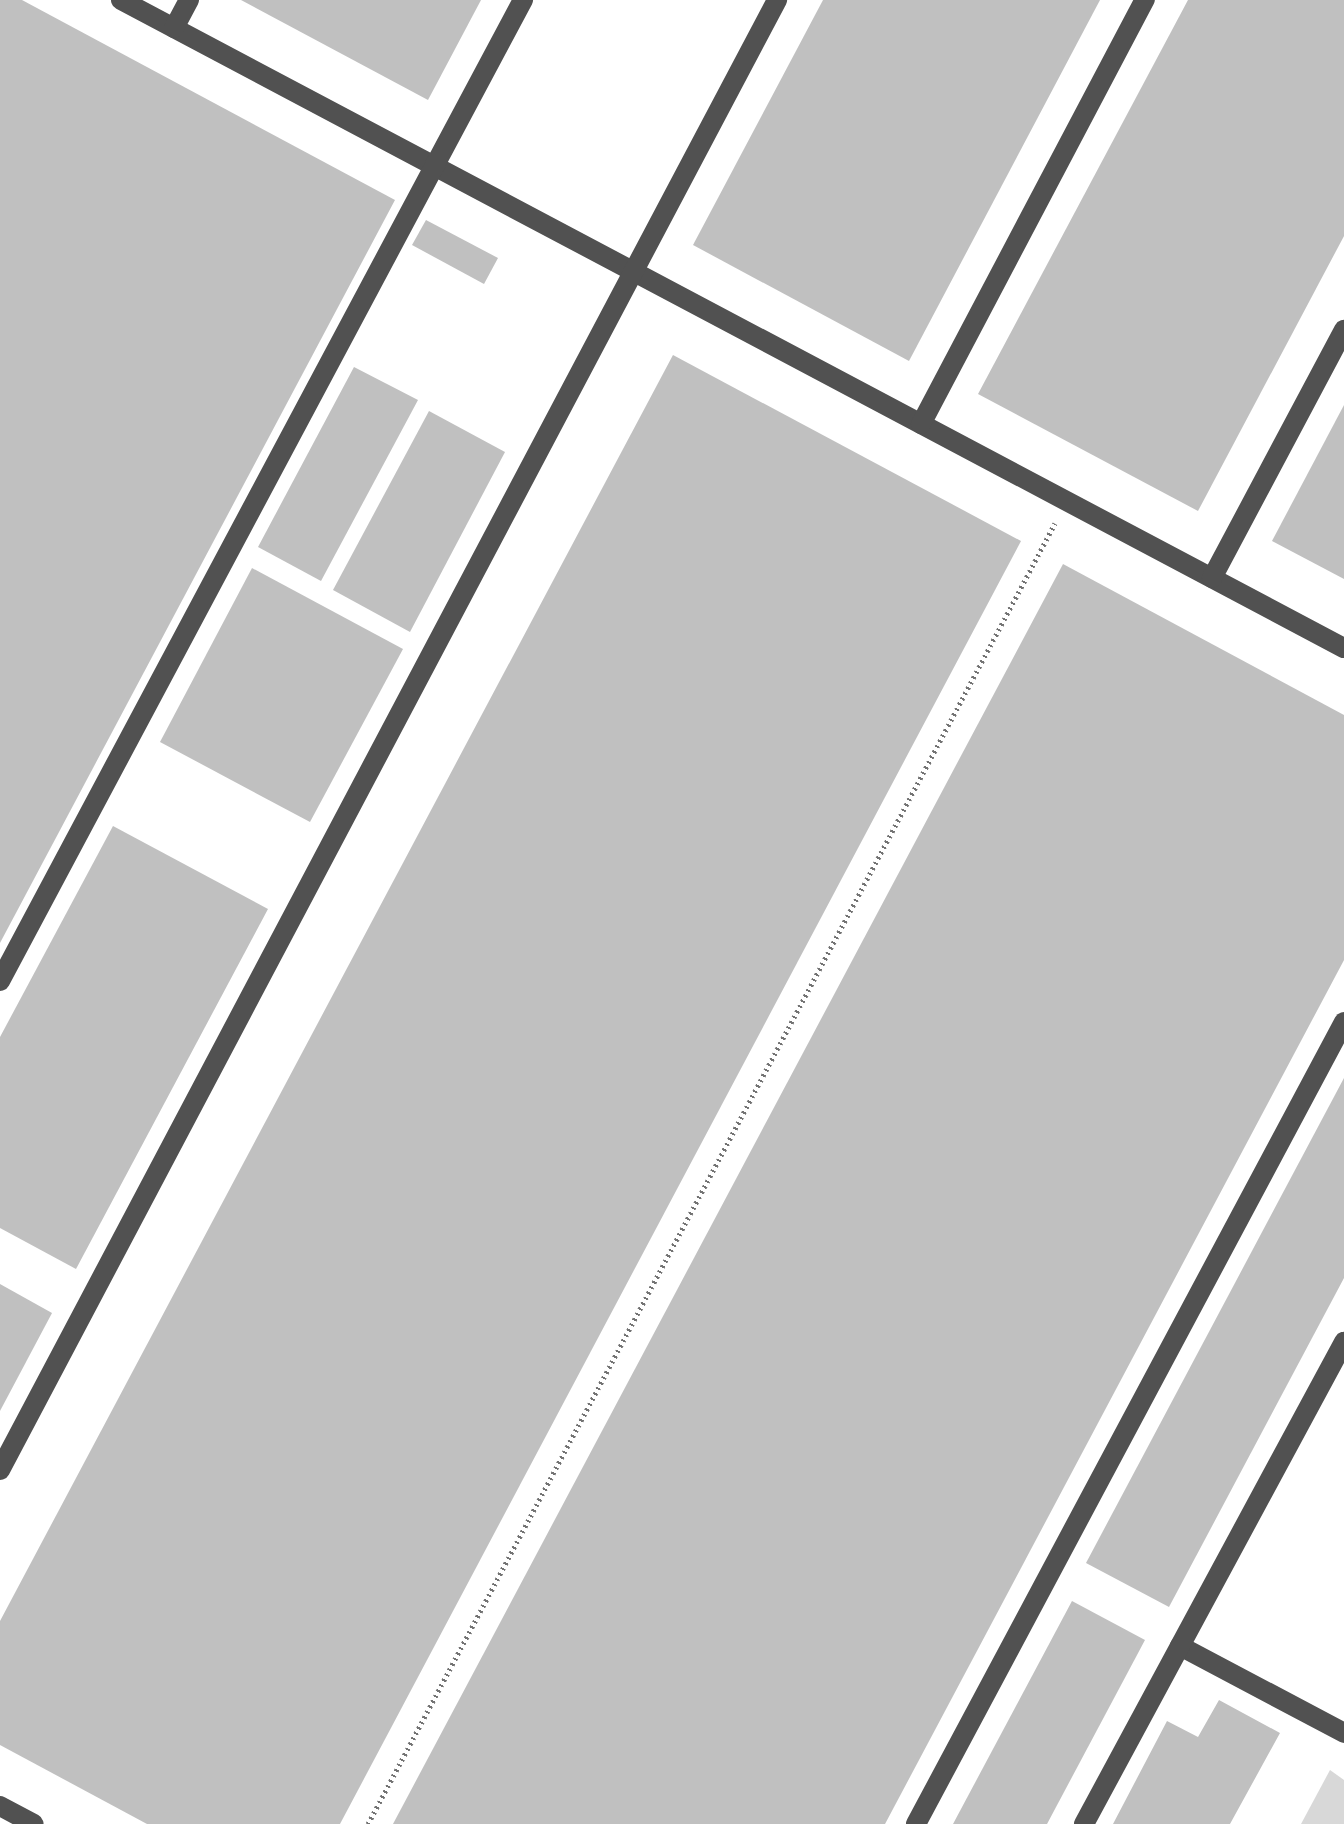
<!DOCTYPE html>
<style>
body{margin:0}
#map{position:relative;width:1344px;height:1824px;overflow:hidden;background:#fff;font-family:"PT Sans Narrow",sans-serif}
div>[style]{position:absolute}
[style*='--x']{left:calc(var(--x)*1px);top:calc(var(--y)*1px);width:calc(var(--w)*1px);rotate:calc(var(--a)*1deg)}
.green>*{inset:0;background:#d8d8d8}
.building>*{inset:0;background:#c0c0c0}
.path>*{height:5px;margin-top:-2.5px;transform-origin:0;background:repeating-linear-gradient(90deg,#737373 0 2px,transparent 0 6px)}
.minor>*{height:20px;margin:-10px;padding:0 10px;transform-origin:10px;border-radius:10px;background:#515151}
span{translate:-50% -50%;white-space:nowrap;text-align:center;line-height:1.15;-webkit-text-stroke:6px #fff;paint-order:stroke}
</style>
<div id="map">
<div class="green">
<i style="clip-path:polygon(1330px 1770px,1344px 1780px,1344px 1824px,1301px 1824px)"></i>
</div>
<div class="building">
<i style="clip-path:polygon(0 0,22px 0,395px 200px,0 943px)"></i>
<i style="clip-path:polygon(241px 0,481px 0,428px 100px)"></i>
<i style="clip-path:polygon(823px 0,1100px 0,909px 361px,693px 245px)"></i>
<i style="clip-path:polygon(1188px 0,1344px 0,1344px 236px,1198px 511px,978px 394px)"></i>
<i style="clip-path:polygon(426px 220px,498px 258px,484px 284px,412px 245px)"></i>
<i style="clip-path:polygon(673px 355px,1021px 541px,340px 1824px,147px 1824px,0 1745px,0 1621px)"></i>
<i style="clip-path:polygon(354px 367px,418px 400px,321px 581px,258px 547px)"></i>
<i style="clip-path:polygon(1344px 405px,1344px 579px,1272px 541px)"></i>
<i style="clip-path:polygon(429px 411px,505px 452px,410px 632px,333px 590px)"></i>
<i style="clip-path:polygon(1063px 564px,1344px 715px,1344px 960px,885px 1824px,393px 1824px)"></i>
<i style="clip-path:polygon(252px 568px,403px 649px,310px 822px,160px 742px)"></i>
<i style="clip-path:polygon(113px 826px,268px 909px,76px 1269px,0 1228px,0 1037px)"></i>
<i style="clip-path:polygon(1344px 1078px,1344px 1278px,1169px 1607px,1086px 1563px)"></i>
<i style="clip-path:polygon(0 1284px,52px 1313px,0 1411px)"></i>
<i style="clip-path:polygon(1072px 1601px,1145px 1640px,1047px 1824px,953px 1824px)"></i>
<i style="clip-path:polygon(1219px 1700px,1280px 1733px,1230px 1824px,1113px 1824px,1167px 1721px,1198px 1737px)"></i>
</div>
<div class="path">
<i style="--x:368;--y:1824;--w:1471;--a:-62.16"></i>
</div>
<div class="minor">
<i style="--x:121;--y:0;--w:1384;--a:27.92"></i>
<i style="--x:174;--y:28;--w:32;--a:-62"></i>
<i style="--x:921;--y:424;--w:480;--a:-62.2"></i>
<i style="--x:1212;--y:578;--w:281;--a:-62"></i>
<i style="--x:0;--y:981;--w:1112;--a:-61.94"></i>
<i style="--x:0;--y:1470;--w:1663;--a:-62.14"></i>
<i style="--x:1180;--y:1646;--w:186;--a:27.9"></i>
<i style="--x:0;--y:1806;--w:38;--a:28"></i>
<i style="--x:916;--y:1824;--w:909;--a:-61.91"></i>
<i style="--x:1084;--y:1824;--w:548;--a:-61.66"></i>
</div>
</div>
